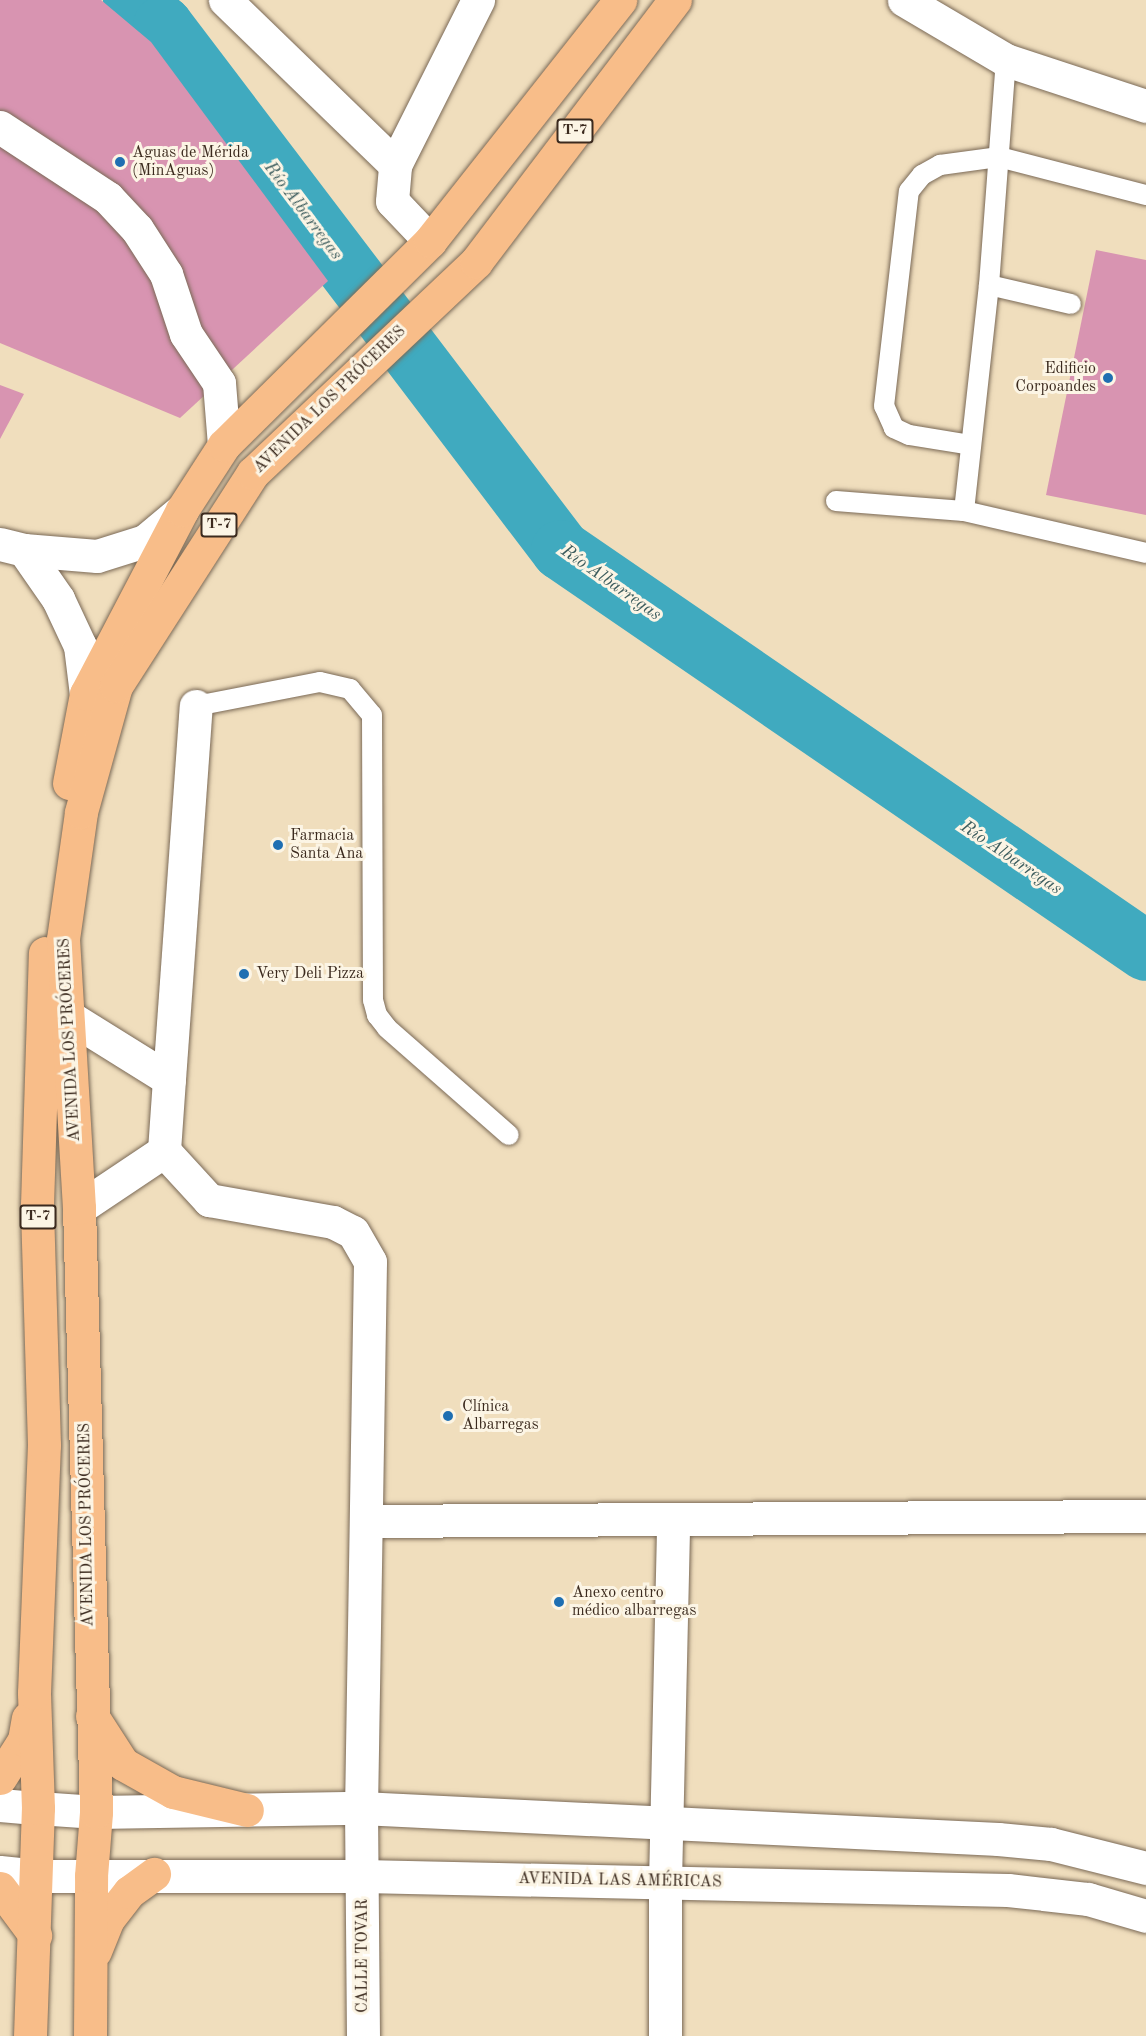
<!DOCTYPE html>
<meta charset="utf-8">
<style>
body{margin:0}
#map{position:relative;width:1146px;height:2036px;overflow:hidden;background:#f0debd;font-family:"Old Standard TT",serif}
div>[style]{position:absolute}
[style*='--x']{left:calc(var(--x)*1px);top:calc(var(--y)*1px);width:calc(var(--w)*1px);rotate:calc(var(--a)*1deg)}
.river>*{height:60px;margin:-30px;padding:0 30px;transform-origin:30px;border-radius:30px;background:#40aabf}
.building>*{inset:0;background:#d894b1}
.roads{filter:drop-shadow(0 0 2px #7a6956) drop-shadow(0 0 2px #7a6956)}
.service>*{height:20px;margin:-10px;padding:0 10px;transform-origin:10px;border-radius:10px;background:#fff}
.minor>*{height:33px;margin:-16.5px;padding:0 16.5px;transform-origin:16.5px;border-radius:16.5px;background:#fff}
.tertiary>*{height:33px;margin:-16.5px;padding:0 16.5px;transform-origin:16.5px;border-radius:16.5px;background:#fff}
.trunk>*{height:33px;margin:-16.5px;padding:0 16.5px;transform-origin:16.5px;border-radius:16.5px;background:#f8bd89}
.dots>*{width:16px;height:16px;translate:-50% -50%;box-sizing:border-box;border:3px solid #fcf5e5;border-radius:50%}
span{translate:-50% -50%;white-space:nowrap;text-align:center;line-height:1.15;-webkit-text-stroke:6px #fcf5e5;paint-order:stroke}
.shield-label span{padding:2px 4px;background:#fcf5e5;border:2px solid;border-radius:4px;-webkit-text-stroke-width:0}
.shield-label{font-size:15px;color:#3b2a1e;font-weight:700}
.poi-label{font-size:16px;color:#3b2a1e}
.left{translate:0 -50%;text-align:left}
.right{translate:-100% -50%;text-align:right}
.street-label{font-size:16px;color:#3b2a1e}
.water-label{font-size:18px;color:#3d5d5e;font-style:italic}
</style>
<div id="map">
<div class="river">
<i style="--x:133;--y:0;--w:40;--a:41"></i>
<i style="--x:163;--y:26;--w:658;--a:52.78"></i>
<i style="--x:561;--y:550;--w:709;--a:34.43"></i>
</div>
<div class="building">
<i style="clip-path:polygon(0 0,101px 0,151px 42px,328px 281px,180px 418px,0 343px)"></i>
<i style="clip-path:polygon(1096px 250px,1146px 260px,1146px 515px,1046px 495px)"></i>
<i style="clip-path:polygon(0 385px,24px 394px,0 439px)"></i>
</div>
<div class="roads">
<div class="service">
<i style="--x:989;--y:285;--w:84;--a:13"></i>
<i style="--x:971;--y:445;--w:63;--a:-170.8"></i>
<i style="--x:909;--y:435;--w:17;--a:-155"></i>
<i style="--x:894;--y:428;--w:24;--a:-114"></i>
<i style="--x:884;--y:406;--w:216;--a:-83.4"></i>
<i style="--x:909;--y:191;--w:21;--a:-51"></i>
<i style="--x:922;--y:175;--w:21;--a:-29"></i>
<i style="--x:940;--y:165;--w:60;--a:-7.7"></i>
<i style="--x:999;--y:157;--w:152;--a:14.5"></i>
<i style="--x:836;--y:501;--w:128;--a:4.5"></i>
<i style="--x:964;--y:511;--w:187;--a:13"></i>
<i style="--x:964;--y:511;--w:227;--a:-83.7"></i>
<i style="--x:989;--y:285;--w:226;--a:-85.7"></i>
<i style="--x:196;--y:706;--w:126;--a:-11"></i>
<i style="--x:320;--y:682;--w:31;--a:13"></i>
<i style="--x:350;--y:689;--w:34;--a:50"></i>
<i style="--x:372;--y:715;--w:285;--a:89.8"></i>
<i style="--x:373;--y:1000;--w:16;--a:75"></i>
<i style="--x:377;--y:1015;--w:16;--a:52"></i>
<i style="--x:387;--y:1028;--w:162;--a:41.3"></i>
</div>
<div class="minor">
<i style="--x:225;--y:0;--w:237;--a:44.1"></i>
<i style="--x:904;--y:0;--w:118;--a:30.5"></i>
<i style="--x:1006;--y:60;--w:147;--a:18.2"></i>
<i style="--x:0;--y:127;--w:129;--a:33.3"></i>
<i style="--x:108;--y:198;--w:42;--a:46.9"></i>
<i style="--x:137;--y:229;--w:54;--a:57.2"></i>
<i style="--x:166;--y:274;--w:63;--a:71.6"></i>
<i style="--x:186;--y:334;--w:59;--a:56"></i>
<i style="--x:219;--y:383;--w:62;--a:85.4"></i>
<i style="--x:430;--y:241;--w:55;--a:-133.5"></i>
<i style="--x:392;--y:201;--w:36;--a:-85"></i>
<i style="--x:395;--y:165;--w:185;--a:-63.3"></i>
<i style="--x:0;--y:544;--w:25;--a:14"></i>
<i style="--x:24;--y:550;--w:73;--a:4.7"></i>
<i style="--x:97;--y:556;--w:50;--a:-17.4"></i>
<i style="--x:145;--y:541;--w:48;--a:-40"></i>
<i style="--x:24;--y:550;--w:60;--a:55.2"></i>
<i style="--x:58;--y:599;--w:52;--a:64.9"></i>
<i style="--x:80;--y:646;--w:48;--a:82.9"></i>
<i style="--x:66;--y:1015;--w:121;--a:31.9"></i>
<i style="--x:169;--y:1079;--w:72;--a:94"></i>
<i style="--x:164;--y:1151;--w:67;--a:47.4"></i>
<i style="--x:209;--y:1200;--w:126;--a:10.1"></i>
<i style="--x:333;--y:1222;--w:22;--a:27"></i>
<i style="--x:353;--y:1232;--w:34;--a:60"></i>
<i style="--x:370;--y:1262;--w:546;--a:90.94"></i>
<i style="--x:361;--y:1808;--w:228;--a:89.5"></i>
<i style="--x:169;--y:1079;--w:374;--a:-85.9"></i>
<i style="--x:79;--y:1208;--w:102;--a:-33.8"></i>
<i style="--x:367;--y:1521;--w:779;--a:-0.37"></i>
<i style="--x:0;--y:1805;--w:38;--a:5"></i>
<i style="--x:0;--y:1872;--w:36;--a:6"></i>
<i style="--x:665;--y:2036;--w:154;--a:-90"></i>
<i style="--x:665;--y:1882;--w:362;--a:-88.7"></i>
</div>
<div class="tertiary">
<i style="--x:38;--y:1808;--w:58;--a:3.9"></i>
<i style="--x:96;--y:1812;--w:265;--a:-0.9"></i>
<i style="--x:361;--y:1808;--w:638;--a:2.79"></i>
<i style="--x:998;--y:1839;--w:53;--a:5.4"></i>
<i style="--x:1051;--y:1844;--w:98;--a:14.2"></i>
<i style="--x:36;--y:1876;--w:327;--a:0"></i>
<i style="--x:363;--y:1876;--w:645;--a:1.24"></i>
<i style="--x:1008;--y:1890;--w:81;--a:6.4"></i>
<i style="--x:1088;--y:1899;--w:60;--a:16.3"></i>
</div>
<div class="trunk">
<i style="--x:69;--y:783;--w:91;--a:-79.2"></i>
<i style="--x:86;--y:694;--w:208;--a:-62.4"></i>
<i style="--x:182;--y:510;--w:77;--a:-57.1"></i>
<i style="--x:224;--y:445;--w:290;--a:-44.7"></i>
<i style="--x:430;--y:241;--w:307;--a:-51.7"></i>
<i style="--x:92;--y:1716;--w:57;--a:57.1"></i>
<i style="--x:123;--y:1764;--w:57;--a:29.2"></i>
<i style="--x:173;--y:1792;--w:76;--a:13.7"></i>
<i style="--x:0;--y:1778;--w:45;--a:-57.7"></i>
<i style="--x:24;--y:1740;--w:22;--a:-80"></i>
<i style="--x:0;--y:1888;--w:59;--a:53.3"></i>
<i style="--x:95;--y:1951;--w:35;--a:-68"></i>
<i style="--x:108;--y:1919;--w:34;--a:-52"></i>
<i style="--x:129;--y:1892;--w:31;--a:-36"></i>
<i style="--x:30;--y:2036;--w:228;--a:-88"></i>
<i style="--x:38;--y:1808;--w:115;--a:-92"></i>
<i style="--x:34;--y:1693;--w:248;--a:-87.7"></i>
<i style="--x:44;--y:1445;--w:240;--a:-91.7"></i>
<i style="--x:37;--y:1205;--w:252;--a:-88.2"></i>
<i style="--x:90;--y:2036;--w:160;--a:-89.6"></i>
<i style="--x:91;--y:1876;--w:64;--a:-85.5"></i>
<i style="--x:96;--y:1812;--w:604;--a:-91.61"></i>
<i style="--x:79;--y:1208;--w:269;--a:-93.4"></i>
<i style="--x:63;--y:939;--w:128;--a:-81.9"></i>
<i style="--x:81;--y:812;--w:131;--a:-74.5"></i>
<i style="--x:116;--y:686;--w:253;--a:-57.3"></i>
<i style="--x:253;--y:473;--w:307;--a:-43.4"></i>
<i style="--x:476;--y:262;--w:329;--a:-52.8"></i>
</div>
</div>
<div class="dots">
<i style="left:120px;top:162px;background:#1f6fb2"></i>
<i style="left:1108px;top:378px;background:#1f6fb2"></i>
<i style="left:278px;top:845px;background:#1f6fb2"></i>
<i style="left:244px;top:974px;background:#1f6fb2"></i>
<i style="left:448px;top:1416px;background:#1f6fb2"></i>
<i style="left:559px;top:1602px;background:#1f6fb2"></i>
</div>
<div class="shield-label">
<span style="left:575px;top:131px">T-7</span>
<span style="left:219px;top:525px">T-7</span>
<span style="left:38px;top:1217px">T-7</span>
</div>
<div class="poi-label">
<span class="left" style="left:132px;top:162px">Aguas de Mérida<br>(MinAguas)</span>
<span class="right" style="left:1096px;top:378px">Edificio<br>Corpoandes</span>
<span class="left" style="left:290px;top:845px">Farmacia<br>Santa Ana</span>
<span class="left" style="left:256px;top:974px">Very Deli Pizza</span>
<span class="left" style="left:462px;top:1416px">Clínica<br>Albarregas</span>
<span class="left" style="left:572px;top:1602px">Anexo centro<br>médico albarregas</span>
</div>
<div class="street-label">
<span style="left:330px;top:400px;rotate:-44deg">AVENIDA LOS PRÓCERES</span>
<span style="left:70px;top:1040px;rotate:-93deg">AVENIDA LOS PRÓCERES</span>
<span style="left:87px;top:1525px;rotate:-91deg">AVENIDA LOS PRÓCERES</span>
<span style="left:620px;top:1881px;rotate:1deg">AVENIDA LAS AMÉRICAS</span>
<span style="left:363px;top:1956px;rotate:-90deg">CALLE TOVAR</span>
</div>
<div class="water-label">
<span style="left:303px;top:211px;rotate:53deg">Río Albarregas</span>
<span style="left:611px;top:583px;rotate:35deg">Río Albarregas</span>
<span style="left:1011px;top:858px;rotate:34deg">Río Albarregas</span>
</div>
</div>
